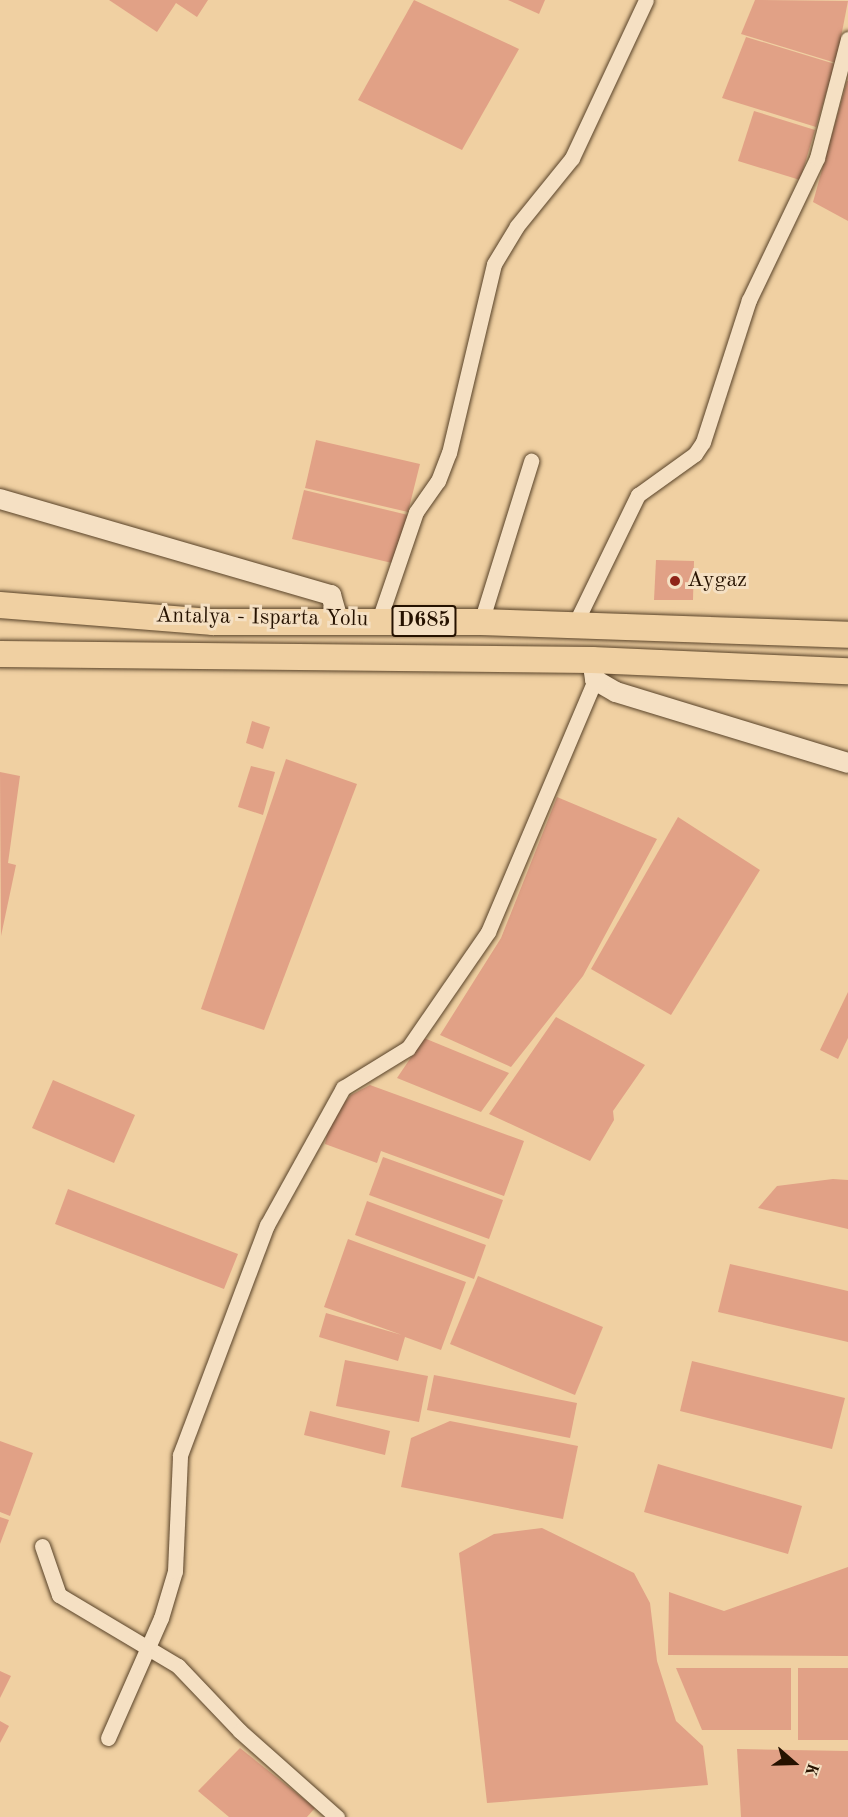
<!DOCTYPE html>
<style>
body{margin:0}
#map{position:relative;width:848px;height:1817px;overflow:hidden;background:#f0d0a2;font-family:"Old Standard TT",serif}
div>[style]{position:absolute}
[style*='--x']{left:calc(var(--x)*1px);top:calc(var(--y)*1px);width:calc(var(--w)*1px);rotate:calc(var(--a)*1deg)}
.building>*{inset:0;background:#e1a186}
.roads{filter:drop-shadow(0 0 2px #584228) drop-shadow(0 0 2px #584228)}
.minor>*{height:15px;margin:-7.5px;padding:0 7.5px;transform-origin:7.5px;border-radius:7.5px;background:#f5e0c3}
.tertiary>*{height:20px;margin:-10px;padding:0 10px;transform-origin:10px;border-radius:10px;background:#f5e0c3}
.trunk>*{height:26px;margin:-13px;padding:0 13px;transform-origin:13px;border-radius:13px;background:#f0d0a2}
.dots>*{width:16px;height:16px;translate:-50% -50%;box-sizing:border-box;border:3px solid #f5e0c3;border-radius:50%}
span{translate:-50% -50%;white-space:nowrap;text-align:center;line-height:1.15;-webkit-text-stroke:6px #f5e0c3;paint-order:stroke}
.shield-label span{padding:2px 4px;background:#f5e0c3;border:2px solid;border-radius:4px;-webkit-text-stroke-width:0}
.shield-label{font-size:21px;color:#261200;font-weight:700}
.poi-label{font-size:22px;color:#261200}
.left{translate:0 -50%;text-align:left}
.street-label{font-size:22px;color:#261200}
.north{position:absolute;left:764px;top:1733px;width:60px;height:60px;-webkit-text-stroke:4px #f5e0c3;paint-order:stroke;rotate:110deg;font-size:16px;font-weight:700;line-height:24px;text-align:center;color:#261200}
.north::after{content:'';display:block;margin:auto;width:21px;height:27px;background:#261200;clip-path:polygon(50% 0,100% 100%,50% 72%,0 100%)}
</style>
<div id="map">
<div class="building">
<i style="clip-path:polygon(109px 0,208px 0,197px 17px,176px 3px,157px 32px)"></i>
<i style="clip-path:polygon(414px 0,519px 49px,462px 150px,358px 100px)"></i>
<i style="clip-path:polygon(508px 0,545px 0,539px 14px)"></i>
<i style="clip-path:polygon(755px 0,848px 1px,836px 63px,741px 34px)"></i>
<i style="clip-path:polygon(746px 37px,835px 64px,816px 127px,722px 98px)"></i>
<i style="clip-path:polygon(847px 81px,848px 81px,848px 221px,813px 202px)"></i>
<i style="clip-path:polygon(754px 111px,815px 130px,800px 180px,738px 161px)"></i>
<i style="clip-path:polygon(316px 440px,420px 464px,408px 512px,305px 488px)"></i>
<i style="clip-path:polygon(304px 490px,408px 515px,396px 564px,292px 539px)"></i>
<i style="clip-path:polygon(656px 560px,694px 561px,693px 600px,654px 600px)"></i>
<i style="clip-path:polygon(252px 721px,270px 727px,263px 749px,246px 743px)"></i>
<i style="clip-path:polygon(286px 759px,357px 784px,264px 1030px,201px 1009px)"></i>
<i style="clip-path:polygon(251px 766px,275px 772px,263px 815px,238px 807px)"></i>
<i style="clip-path:polygon(0 772px,20px 776px,8px 863px,16px 865px,1px 936px)"></i>
<i style="clip-path:polygon(557px 797px,657px 839px,583px 976px,511px 1067px,440px 1035px,501px 938px)"></i>
<i style="clip-path:polygon(678px 817px,760px 870px,671px 1015px,591px 969px)"></i>
<i style="clip-path:polygon(848px 992px,848px 1038px,838px 1059px,820px 1050px)"></i>
<i style="clip-path:polygon(556px 1017px,645px 1065px,613px 1111px,614px 1120px,590px 1161px,489px 1114px)"></i>
<i style="clip-path:polygon(424px 1038px,509px 1073px,481px 1112px,397px 1078px)"></i>
<i style="clip-path:polygon(53px 1080px,135px 1115px,114px 1163px,32px 1128px)"></i>
<i style="clip-path:polygon(370px 1085px,524px 1141px,504px 1196px,381px 1151px,377px 1163px,325px 1144px,330px 1119px,351px 1095px)"></i>
<i style="clip-path:polygon(383px 1157px,503px 1200px,489px 1239px,369px 1195px)"></i>
<i style="clip-path:polygon(833px 1179px,848px 1180px,848px 1229px,758px 1208px,777px 1186px)"></i>
<i style="clip-path:polygon(68px 1189px,238px 1254px,224px 1289px,55px 1224px)"></i>
<i style="clip-path:polygon(367px 1201px,486px 1245px,474px 1279px,355px 1235px)"></i>
<i style="clip-path:polygon(348px 1239px,466px 1282px,441px 1350px,405px 1337px,398px 1361px,319px 1337px,326px 1313px,402px 1335px,324px 1307px)"></i>
<i style="clip-path:polygon(730px 1264px,848px 1291px,848px 1342px,718px 1312px)"></i>
<i style="clip-path:polygon(478px 1276px,603px 1327px,575px 1395px,450px 1344px)"></i>
<i style="clip-path:polygon(345px 1360px,428px 1376px,419px 1422px,336px 1406px)"></i>
<i style="clip-path:polygon(692px 1361px,845px 1398px,832px 1449px,680px 1411px)"></i>
<i style="clip-path:polygon(434px 1375px,577px 1403px,570px 1438px,427px 1410px)"></i>
<i style="clip-path:polygon(310px 1411px,390px 1431px,385px 1455px,304px 1435px)"></i>
<i style="clip-path:polygon(450px 1421px,578px 1446px,563px 1519px,401px 1487px,411px 1438px)"></i>
<i style="clip-path:polygon(0 1441px,33px 1453px,10px 1516px,0 1512px)"></i>
<i style="clip-path:polygon(658px 1464px,802px 1506px,788px 1554px,644px 1512px)"></i>
<i style="clip-path:polygon(0 1517px,9px 1520px,0 1544px)"></i>
<i style="clip-path:polygon(542px 1528px,634px 1573px,650px 1603px,657px 1661px,676px 1721px,703px 1746px,708px 1785px,487px 1803px,459px 1553px,494px 1534px)"></i>
<i style="clip-path:polygon(848px 1567px,848px 1656px,668px 1655px,669px 1592px,724px 1611px)"></i>
<i style="clip-path:polygon(676px 1668px,791px 1668px,791px 1730px,702px 1730px)"></i>
<i style="clip-path:polygon(798px 1668px,848px 1668px,848px 1740px,798px 1740px)"></i>
<i style="clip-path:polygon(0 1671px,11px 1676px,0 1698px)"></i>
<i style="clip-path:polygon(0 1721px,9px 1726px,0 1743px)"></i>
<i style="clip-path:polygon(240px 1748px,315px 1808px,307px 1817px,229px 1817px,198px 1791px)"></i>
<i style="clip-path:polygon(737px 1749px,848px 1751px,848px 1817px,741px 1817px)"></i>
</div>
<div class="roads">
<div class="minor">
<i style="--x:379;--y:620;--w:114;--a:-71.1"></i>
<i style="--x:416;--y:512;--w:38;--a:-55"></i>
<i style="--x:438;--y:481;--w:30;--a:-69"></i>
<i style="--x:449;--y:453;--w:194;--a:-76.6"></i>
<i style="--x:494;--y:264;--w:44;--a:-58.8"></i>
<i style="--x:517;--y:226;--w:87;--a:-51"></i>
<i style="--x:572;--y:158;--w:174;--a:-64.9"></i>
<i style="--x:481;--y:622;--w:169;--a:-72.7"></i>
<i style="--x:575;--y:624;--w:144;--a:-64"></i>
<i style="--x:638;--y:495;--w:70;--a:-35.7"></i>
<i style="--x:695;--y:454;--w:14;--a:-56"></i>
<i style="--x:703;--y:442;--w:149;--a:-72.1"></i>
<i style="--x:749;--y:300;--w:157;--a:-64.4"></i>
<i style="--x:817;--y:158;--w:123;--a:-75.4"></i>
<i style="--x:42;--y:1546;--w:52;--a:70.9"></i>
<i style="--x:59;--y:1595;--w:139;--a:30.8"></i>
<i style="--x:178;--y:1666;--w:90;--a:46.4"></i>
<i style="--x:240;--y:1731;--w:130;--a:41.6"></i>
<i style="--x:108;--y:1738;--w:131;--a:-66.2"></i>
<i style="--x:161;--y:1618;--w:49;--a:-73.4"></i>
<i style="--x:175;--y:1571;--w:116;--a:-87.5"></i>
<i style="--x:180;--y:1455;--w:246;--a:-69.3"></i>
<i style="--x:267;--y:1225;--w:157;--a:-61"></i>
<i style="--x:343;--y:1088;--w:76;--a:-31.6"></i>
<i style="--x:408;--y:1048;--w:141;--a:-55.4"></i>
<i style="--x:488;--y:932;--w:274;--a:-67"></i>
</div>
<div class="tertiary">
<i style="--x:0;--y:499;--w:345;--a:16.2"></i>
<i style="--x:331;--y:595;--w:25;--a:74"></i>
<i style="--x:592;--y:660;--w:20;--a:81"></i>
<i style="--x:595;--y:680;--w:24;--a:30"></i>
<i style="--x:616;--y:692;--w:243;--a:17"></i>
</div>
<div class="trunk">
<i style="--x:0;--y:605;--w:214;--a:4.6"></i>
<i style="--x:213;--y:622;--w:268;--a:0"></i>
<i style="--x:481;--y:622;--w:367;--a:2"></i>
<i style="--x:0;--y:654;--w:592;--a:0.58"></i>
<i style="--x:592;--y:660;--w:256;--a:2.5"></i>
</div>
</div>
<div class="dots">
<i style="left:675px;top:581px;background:#8f2418"></i>
</div>
<div class="shield-label">
<span style="left:424px;top:621px">D685</span>
</div>
<div class="poi-label">
<span class="left" style="left:687px;top:581px">Aygaz</span>
</div>
<div class="street-label">
<span style="left:262px;top:618px;rotate:1deg">Antalya - Isparta Yolu</span>
</div>
<div class="north">K</div>
</div>
